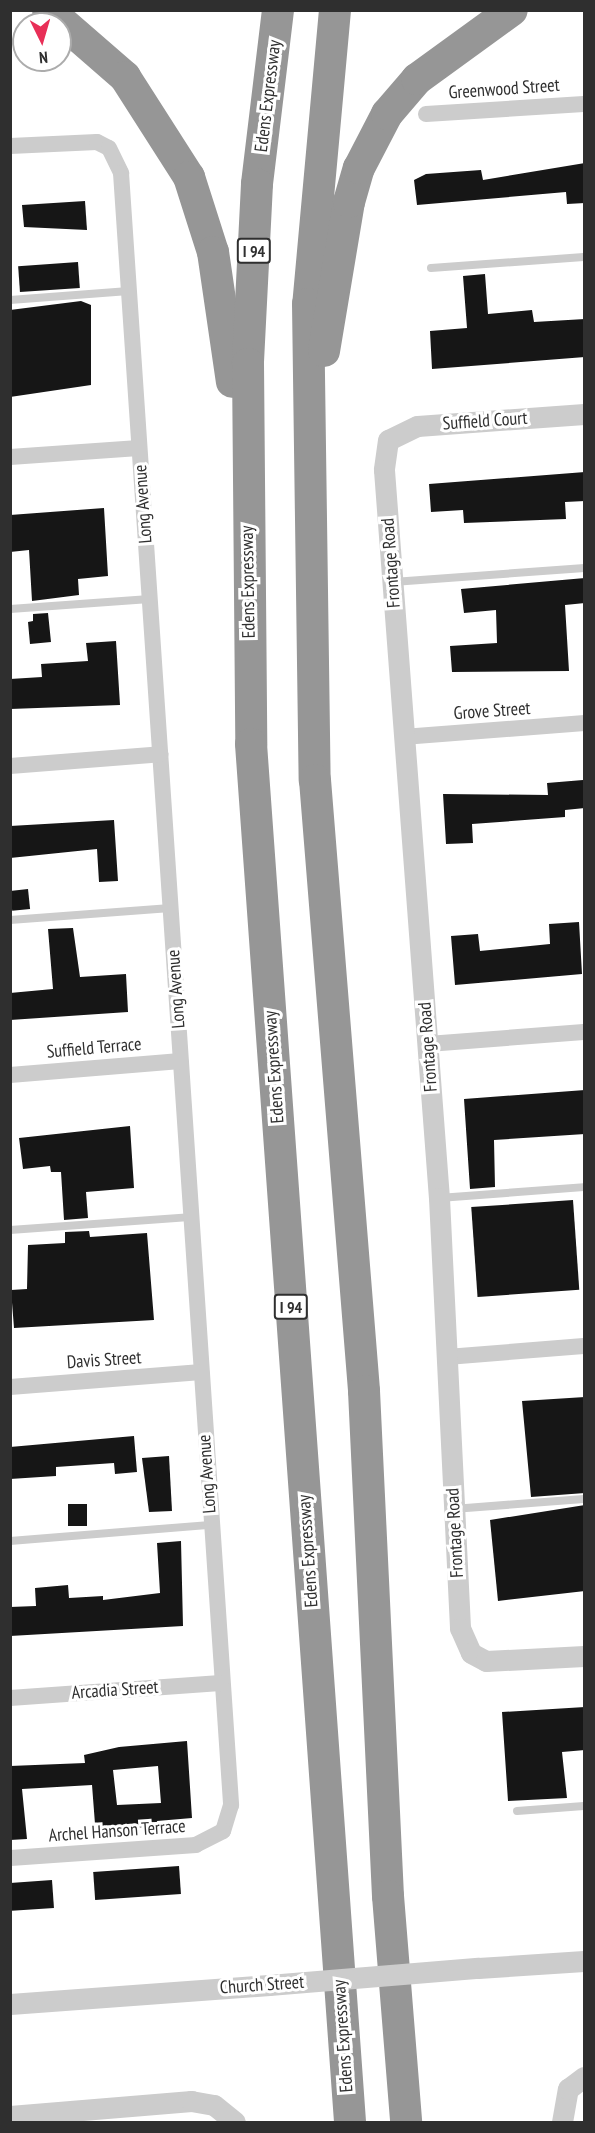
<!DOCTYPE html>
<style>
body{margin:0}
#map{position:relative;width:595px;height:2133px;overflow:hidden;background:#fff;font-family:"PT Sans Narrow",sans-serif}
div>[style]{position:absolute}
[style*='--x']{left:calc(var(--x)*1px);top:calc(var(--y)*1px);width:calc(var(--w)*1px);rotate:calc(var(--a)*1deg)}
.building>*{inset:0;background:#161616;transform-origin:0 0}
.service>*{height:8px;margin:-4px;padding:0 4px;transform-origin:4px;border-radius:4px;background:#ccc}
.minor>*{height:16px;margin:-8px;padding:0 8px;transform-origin:8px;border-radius:8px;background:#ccc}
.tertiary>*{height:21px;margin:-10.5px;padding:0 10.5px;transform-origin:10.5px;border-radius:10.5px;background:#ccc}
.motorway>*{height:32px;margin:-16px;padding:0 16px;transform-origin:16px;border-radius:16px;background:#969696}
.tertiary-bridge>*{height:21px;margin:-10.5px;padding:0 10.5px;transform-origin:10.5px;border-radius:10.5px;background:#ccc}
span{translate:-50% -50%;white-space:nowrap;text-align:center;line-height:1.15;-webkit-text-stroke:6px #fff;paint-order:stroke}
.shield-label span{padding:2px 4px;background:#fff;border:2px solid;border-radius:4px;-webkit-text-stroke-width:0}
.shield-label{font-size:16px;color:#2f2f2f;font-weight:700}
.street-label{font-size:18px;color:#2f2f2f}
.frame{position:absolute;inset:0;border:12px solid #2f2f2f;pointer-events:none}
.north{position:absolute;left:12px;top:12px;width:60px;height:60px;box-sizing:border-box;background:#fff;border:2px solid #acacac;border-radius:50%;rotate:175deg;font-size:16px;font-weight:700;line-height:24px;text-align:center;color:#2f2f2f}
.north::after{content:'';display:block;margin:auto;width:21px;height:27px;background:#e82f57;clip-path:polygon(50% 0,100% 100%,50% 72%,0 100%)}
</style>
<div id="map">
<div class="building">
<div style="clip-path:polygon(585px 163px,585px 203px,567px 204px,566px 192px,417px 205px,414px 180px,426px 174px,481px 170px,483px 180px)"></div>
<div style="clip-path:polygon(85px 201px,87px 230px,24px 227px,22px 205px)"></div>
<div style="left:78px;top:262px;width:26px;height:60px;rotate:86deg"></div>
<div style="clip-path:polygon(485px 274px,488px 314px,532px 310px,534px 322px,585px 319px,585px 357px,432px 369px,430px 331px,467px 328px,463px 276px)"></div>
<div style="clip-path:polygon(81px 301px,91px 305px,91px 385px,10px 397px,10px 310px)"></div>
<div style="clip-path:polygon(585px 472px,585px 501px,565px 502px,566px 519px,464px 523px,463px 510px,431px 512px,429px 484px)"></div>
<div style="clip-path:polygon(104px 508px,108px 576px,78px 579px,79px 595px,32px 601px,29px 550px,10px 552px,10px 515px)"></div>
<div style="clip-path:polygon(585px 578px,585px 603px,565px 605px,569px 671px,452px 672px,450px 646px,497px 643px,496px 610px,464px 613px,461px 589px)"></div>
<div style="clip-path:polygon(48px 613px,51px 642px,30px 644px,28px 622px,33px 621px,33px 614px)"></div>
<div style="clip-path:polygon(116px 641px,120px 705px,10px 709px,10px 679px,42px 677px,41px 664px,88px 661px,86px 643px)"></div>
<div style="clip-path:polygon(583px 780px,585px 808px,565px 810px,565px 817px,472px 824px,473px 843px,446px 844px,443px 794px,548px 795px,547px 783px)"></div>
<div style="clip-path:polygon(114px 820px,118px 881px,99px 882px,97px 849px,10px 858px,10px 826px)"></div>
<div style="left:28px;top:889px;width:20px;height:18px;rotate:84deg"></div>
<div style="clip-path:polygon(579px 922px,582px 974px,455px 985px,451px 936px,478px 934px,480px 951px,550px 944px,549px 924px)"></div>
<div style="clip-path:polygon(73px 928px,80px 977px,126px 974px,128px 1012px,10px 1020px,10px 993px,53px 989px,48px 929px)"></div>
<div style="clip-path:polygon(585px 1090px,585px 1134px,494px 1140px,495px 1187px,470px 1189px,464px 1099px)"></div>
<div style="clip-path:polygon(130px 1126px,134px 1188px,86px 1192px,88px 1218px,64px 1220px,61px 1172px,51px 1172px,50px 1166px,23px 1169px,19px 1138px)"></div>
<div style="left:573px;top:1200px;width:90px;height:102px;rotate:86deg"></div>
<div style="clip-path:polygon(89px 1231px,90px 1237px,147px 1233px,154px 1320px,14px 1328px,11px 1290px,27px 1289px,28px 1245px,65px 1243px,65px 1232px)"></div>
<div style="clip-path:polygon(585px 1397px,585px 1493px,531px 1497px,522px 1401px)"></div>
<div style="clip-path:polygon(134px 1436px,137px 1472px,115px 1474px,114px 1463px,56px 1467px,56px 1476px,10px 1479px,10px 1447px)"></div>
<div style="clip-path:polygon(169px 1456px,172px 1511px,149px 1512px,142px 1458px)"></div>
<div style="left:68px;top:1504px;width:19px;height:22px"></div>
<div style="clip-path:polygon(585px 1505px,585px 1591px,498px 1601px,490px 1520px)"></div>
<div style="clip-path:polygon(181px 1541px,183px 1626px,10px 1636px,10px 1607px,36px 1606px,35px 1588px,68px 1585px,69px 1598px,103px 1596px,103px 1600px,160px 1593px,157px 1543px)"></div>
<div style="clip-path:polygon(585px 1707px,585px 1750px,562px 1752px,567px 1798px,508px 1801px,502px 1712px)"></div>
<div style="clip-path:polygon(evenodd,187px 1741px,192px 1818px,157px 1821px,158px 1826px,119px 1829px,120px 1835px,96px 1837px,92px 1785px,22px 1789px,27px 1839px,10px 1840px,10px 1766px,85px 1763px,84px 1755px,119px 1747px,187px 1741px,158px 1766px,161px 1803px,117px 1805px,113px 1770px,158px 1766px)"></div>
<div style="left:179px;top:1866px;width:28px;height:86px;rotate:86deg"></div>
<div style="left:52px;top:1880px;width:28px;height:42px;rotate:86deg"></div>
</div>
<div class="service">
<div style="--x:431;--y:268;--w:153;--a:-4.1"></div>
<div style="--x:10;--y:300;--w:119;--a:-4.3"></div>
<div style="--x:393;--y:582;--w:192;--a:-4.2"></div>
<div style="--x:10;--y:609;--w:140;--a:-4.1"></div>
<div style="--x:10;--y:920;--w:161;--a:-4.3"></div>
<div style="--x:439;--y:1198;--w:145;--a:-4.3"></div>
<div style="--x:10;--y:1230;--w:180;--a:-4.1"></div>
<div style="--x:453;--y:1509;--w:131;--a:-4.4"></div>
<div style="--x:10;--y:1541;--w:201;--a:-4.6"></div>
<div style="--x:517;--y:1811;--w:67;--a:-4.3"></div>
</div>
<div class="minor">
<div style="--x:426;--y:114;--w:158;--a:-3.6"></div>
<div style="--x:10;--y:146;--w:87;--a:-2.6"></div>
<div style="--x:97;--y:142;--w:13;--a:27"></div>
<div style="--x:109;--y:148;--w:28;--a:64"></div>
<div style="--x:121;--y:173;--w:1636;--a:86.14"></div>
<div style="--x:231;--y:1805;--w:27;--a:107"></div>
<div style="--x:223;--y:1831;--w:30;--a:153"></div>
<div style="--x:196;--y:1845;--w:186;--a:176"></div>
<div style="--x:10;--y:457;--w:129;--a:-4"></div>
<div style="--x:403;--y:737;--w:182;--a:-4.4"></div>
<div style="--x:10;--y:766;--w:151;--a:-4.5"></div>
<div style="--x:428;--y:1044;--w:156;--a:-4.4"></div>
<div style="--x:10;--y:1075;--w:171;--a:-4.7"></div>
<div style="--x:447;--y:1357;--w:137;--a:-4.6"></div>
<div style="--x:10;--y:1387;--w:192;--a:-4.5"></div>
<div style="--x:10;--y:1698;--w:211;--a:-4.1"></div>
</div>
<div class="tertiary">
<div style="--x:584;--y:414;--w:167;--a:175.9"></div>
<div style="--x:417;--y:426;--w:32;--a:154"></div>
<div style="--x:388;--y:440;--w:30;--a:98"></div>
<div style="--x:384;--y:470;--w:730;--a:85.68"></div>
<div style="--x:439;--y:1198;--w:431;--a:87.2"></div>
<div style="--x:460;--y:1628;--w:27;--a:66"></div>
<div style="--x:471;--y:1653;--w:17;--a:28"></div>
<div style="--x:486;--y:1661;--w:98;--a:-2.9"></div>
<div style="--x:478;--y:1968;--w:106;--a:-3.8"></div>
<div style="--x:10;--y:2004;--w:260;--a:-4.2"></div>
<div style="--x:10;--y:2116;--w:182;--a:-4.7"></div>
<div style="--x:191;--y:2101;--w:23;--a:10"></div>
<div style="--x:214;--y:2105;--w:27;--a:39"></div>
<div style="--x:562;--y:2122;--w:34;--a:-80"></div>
<div style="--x:568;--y:2089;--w:20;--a:-37"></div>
</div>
<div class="motorway">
<div style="--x:48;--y:10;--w:102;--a:41"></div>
<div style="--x:125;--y:77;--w:119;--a:57.4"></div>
<div style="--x:189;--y:177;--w:79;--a:72.3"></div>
<div style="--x:213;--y:252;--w:131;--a:81.7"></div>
<div style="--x:278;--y:10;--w:175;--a:96.9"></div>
<div style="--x:257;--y:184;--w:180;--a:92.9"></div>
<div style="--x:248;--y:364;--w:380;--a:89.5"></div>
<div style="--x:251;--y:744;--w:1382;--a:85.89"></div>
<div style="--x:335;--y:10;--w:295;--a:95.2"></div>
<div style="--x:308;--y:304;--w:476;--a:89.2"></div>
<div style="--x:315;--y:780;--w:613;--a:85.41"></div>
<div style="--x:364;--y:1391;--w:506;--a:87.28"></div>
<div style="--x:388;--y:1896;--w:227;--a:85.4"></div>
<div style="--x:324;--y:351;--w:151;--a:-80.5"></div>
<div style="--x:349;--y:202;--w:35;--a:-74"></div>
<div style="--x:359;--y:168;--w:61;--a:-62.6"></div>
<div style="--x:387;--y:114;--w:46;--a:-49.4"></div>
<div style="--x:417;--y:79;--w:117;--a:-36"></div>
</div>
<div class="tertiary-bridge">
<div style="--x:269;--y:1985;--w:210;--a:-4.7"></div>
</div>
<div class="shield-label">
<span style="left:254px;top:251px">I 94</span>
<span style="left:291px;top:1307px">I 94</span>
</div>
<div class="street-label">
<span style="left:504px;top:89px;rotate:-4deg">Greenwood Street</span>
<span style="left:268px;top:96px;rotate:-83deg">Edens Expressway</span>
<span style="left:485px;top:421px;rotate:-4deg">Suffield Court</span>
<span style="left:143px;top:504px;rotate:-94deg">Long Avenue</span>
<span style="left:391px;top:563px;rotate:-94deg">Frontage Road</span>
<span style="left:248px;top:582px;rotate:-91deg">Edens Expressway</span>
<span style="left:492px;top:711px;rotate:-4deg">Grove Street</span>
<span style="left:176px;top:989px;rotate:-94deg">Long Avenue</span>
<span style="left:428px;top:1047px;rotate:-94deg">Frontage Road</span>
<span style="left:94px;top:1048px;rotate:-5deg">Suffield Terrace</span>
<span style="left:274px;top:1067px;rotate:-94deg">Edens Expressway</span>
<span style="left:104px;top:1360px;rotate:-4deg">Davis Street</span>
<span style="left:207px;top:1474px;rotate:-94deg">Long Avenue</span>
<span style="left:455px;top:1533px;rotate:-93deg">Frontage Road</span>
<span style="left:308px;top:1551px;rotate:-94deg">Edens Expressway</span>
<span style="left:115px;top:1690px;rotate:-4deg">Arcadia Street</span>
<span style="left:117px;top:1831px;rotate:-4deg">Archel Hanson Terrace</span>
<span style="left:262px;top:1985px;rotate:-4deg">Church Street</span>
<span style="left:343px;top:2036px;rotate:-94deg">Edens Expressway</span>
</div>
<div class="frame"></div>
<div class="north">N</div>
</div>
